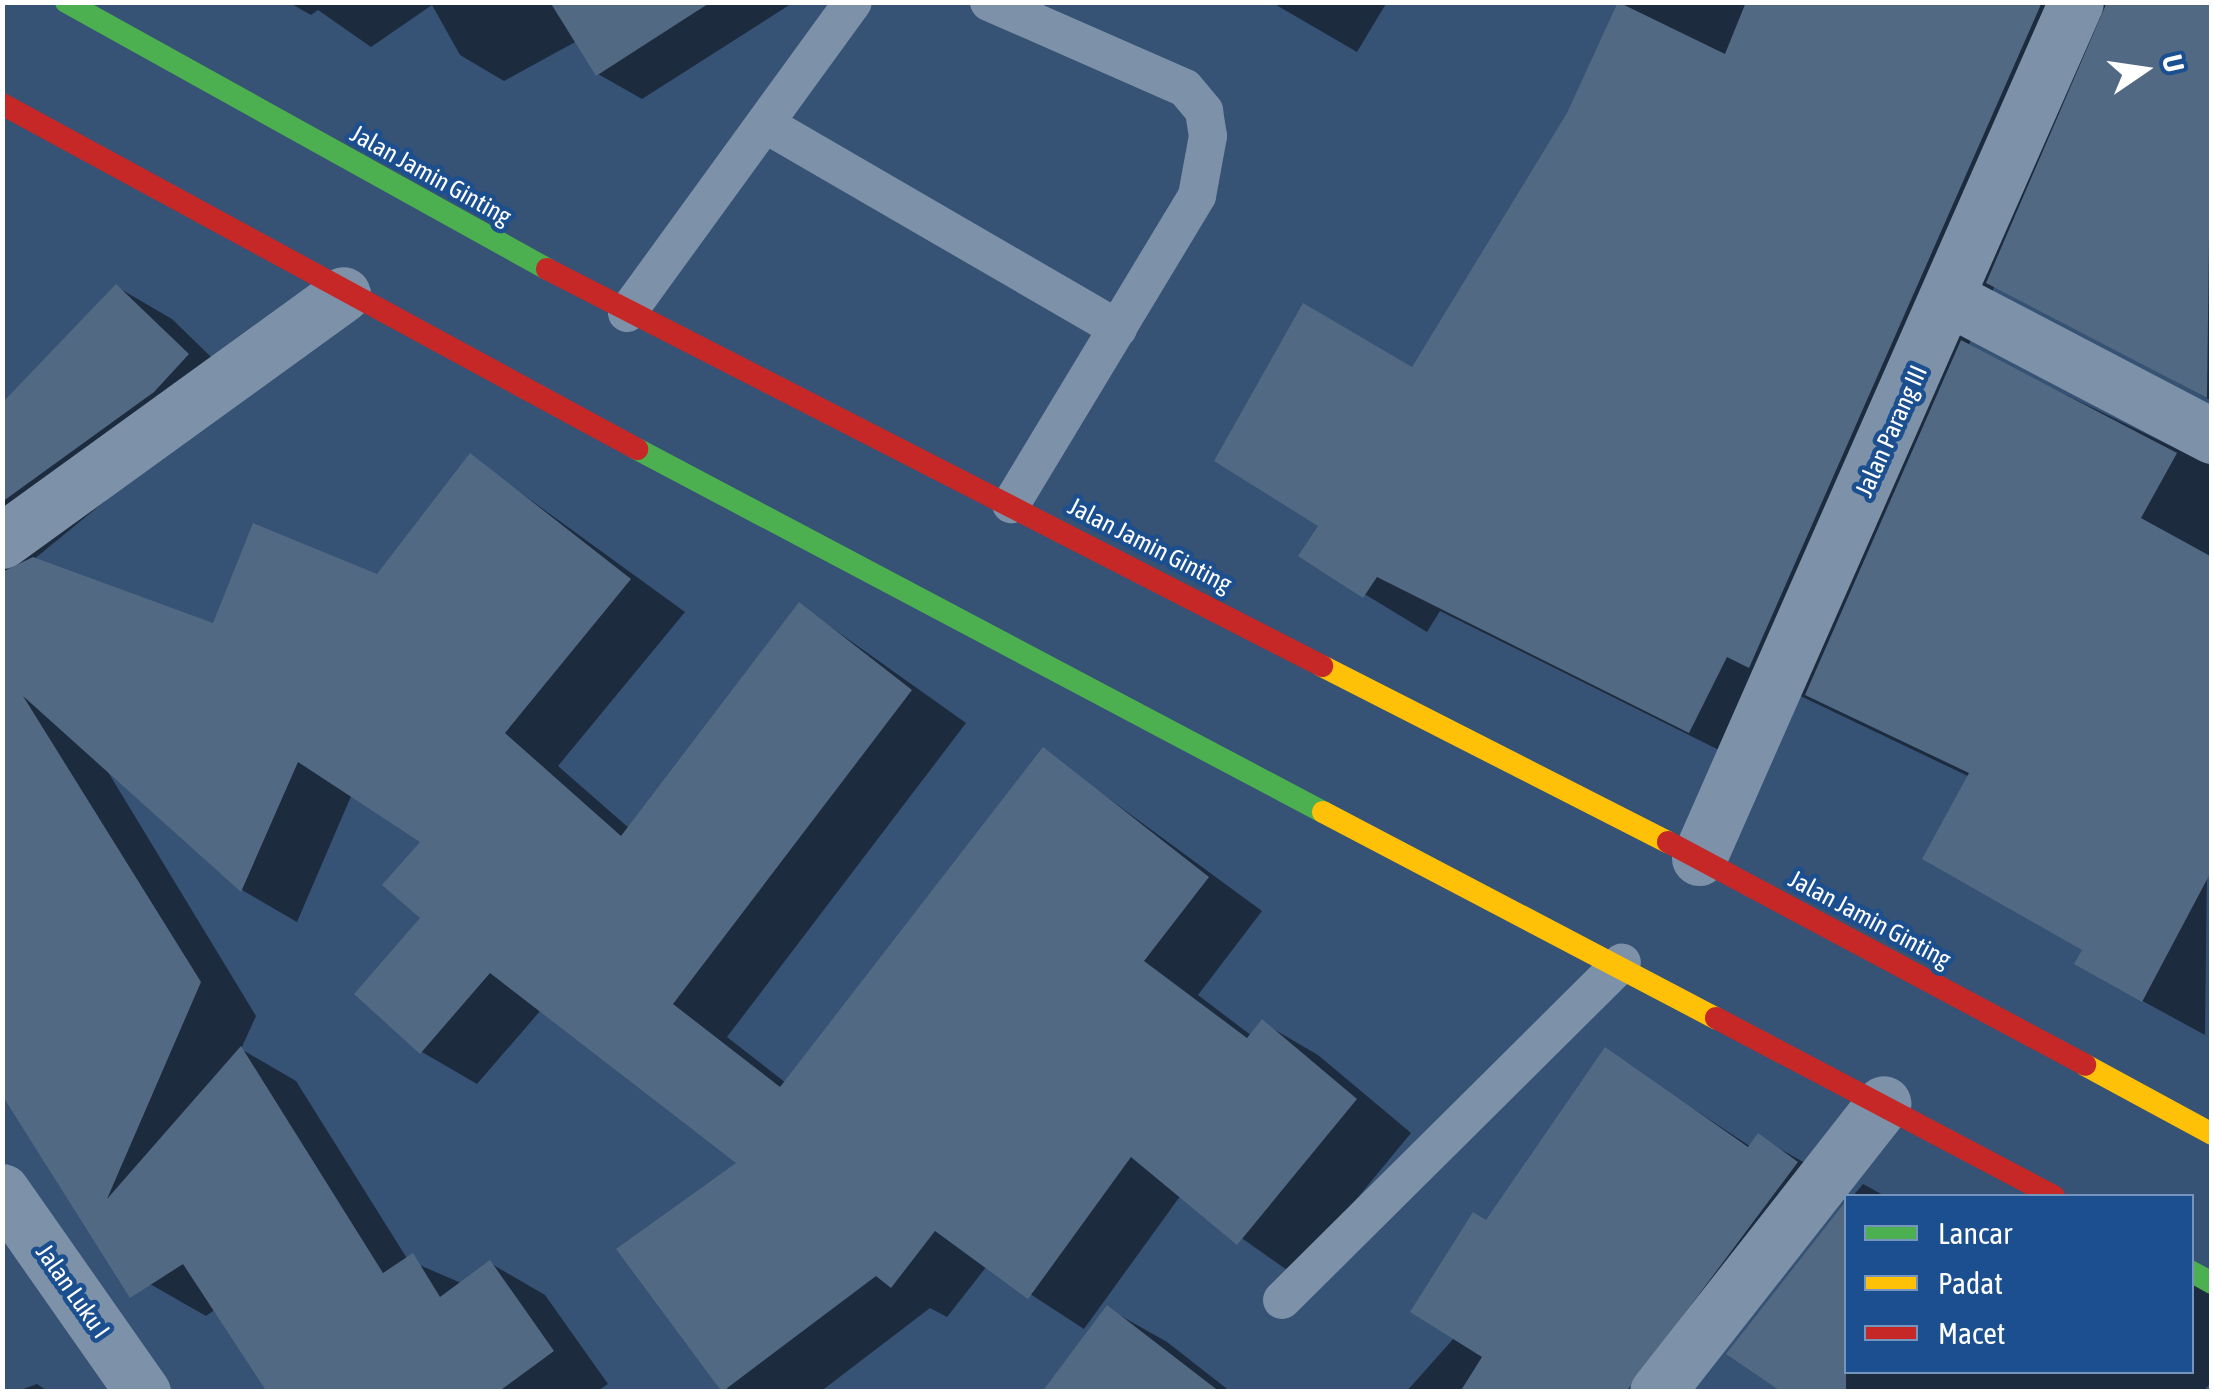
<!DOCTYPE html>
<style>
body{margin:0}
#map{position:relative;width:2214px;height:1394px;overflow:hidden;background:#365274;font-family:"Asap Condensed",sans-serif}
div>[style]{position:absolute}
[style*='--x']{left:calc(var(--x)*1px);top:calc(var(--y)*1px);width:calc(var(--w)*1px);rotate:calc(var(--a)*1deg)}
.shadow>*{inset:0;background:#0007}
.building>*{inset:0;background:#526984}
.lane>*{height:38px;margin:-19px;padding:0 19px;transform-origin:19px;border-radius:19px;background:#7d92a8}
.street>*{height:55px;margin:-27.5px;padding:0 27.5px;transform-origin:27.5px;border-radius:27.5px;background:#7d92a8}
.fast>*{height:22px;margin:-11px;padding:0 11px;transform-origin:11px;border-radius:11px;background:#4caf50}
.slow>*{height:22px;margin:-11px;padding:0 11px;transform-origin:11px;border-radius:11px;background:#ffc107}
.jam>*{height:22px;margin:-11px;padding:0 11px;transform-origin:11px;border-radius:11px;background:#c62828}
span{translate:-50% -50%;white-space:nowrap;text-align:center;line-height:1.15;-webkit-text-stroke:9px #1b4f8f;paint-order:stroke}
.street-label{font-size:25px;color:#fff}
.frame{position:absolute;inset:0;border:5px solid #fff;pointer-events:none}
.legend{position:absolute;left:1844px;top:1194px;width:350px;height:180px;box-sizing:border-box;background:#1b4f8f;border:2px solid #7695bc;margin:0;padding:12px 18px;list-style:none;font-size:30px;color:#fff}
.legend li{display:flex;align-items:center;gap:20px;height:50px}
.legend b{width:50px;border:2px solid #7695bc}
.north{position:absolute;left:2094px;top:20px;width:100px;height:100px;-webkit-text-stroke:8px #1b4f8f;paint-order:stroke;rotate:77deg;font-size:28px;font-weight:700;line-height:40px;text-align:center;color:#fff}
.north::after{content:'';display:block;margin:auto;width:35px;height:45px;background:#fff;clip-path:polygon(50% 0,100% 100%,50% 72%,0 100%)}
</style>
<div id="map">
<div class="shadow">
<div style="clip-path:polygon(288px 2px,794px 2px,642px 99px,598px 74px,577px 41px,504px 81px,460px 55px,432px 5px,371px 47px,318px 10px,311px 15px)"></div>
<div style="clip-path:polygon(1271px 2px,1387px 2px,1357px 52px)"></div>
<div style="clip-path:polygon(1620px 2px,2212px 2px,2212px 401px,1995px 285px,1968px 347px,2212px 466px,2205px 1035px,2139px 999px,2085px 949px,1970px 777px,1790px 691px,1753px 767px,1440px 611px,1427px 632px,1302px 556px,1569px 114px)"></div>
<div style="clip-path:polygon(117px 287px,172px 319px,243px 388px,33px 560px,214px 626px,378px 577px,470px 456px,685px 612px,558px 766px,630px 829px,800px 605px,966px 723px,727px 1037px,786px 1083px,1044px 751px,1262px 911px,1198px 995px,1252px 1036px,1263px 1023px,1318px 1055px,1411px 1133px,1294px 1275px,1181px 1195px,1084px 1329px,987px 1266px,947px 1317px,930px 1308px,820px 1392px,727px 1392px,740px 1163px,541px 1010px,477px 1084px,422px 1052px,424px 841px,352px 794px,297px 922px,242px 890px,105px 767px,256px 1016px,241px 1049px,296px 1081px,408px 1260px,461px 1283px,490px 1263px,545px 1295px,608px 1384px,596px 1392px,270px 1392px,216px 1309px,206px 1316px,150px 1284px,2px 1075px,2px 407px)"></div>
<div style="clip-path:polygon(1606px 1051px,1751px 1147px,1759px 1137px,1805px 1163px,1684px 1392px,1406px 1392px,1455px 1337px,1487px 1222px)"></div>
<div style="clip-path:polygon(1863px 1184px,1885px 1196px,1853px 1196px)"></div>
<div style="clip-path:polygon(1846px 1205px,1846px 1372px,2192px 1372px,2192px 1278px,2212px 1290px,2212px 1381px,2203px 1392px,1786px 1392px,1730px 1354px)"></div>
<div style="clip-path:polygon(1107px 1308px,1167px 1342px,1231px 1392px,1045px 1392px)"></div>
<div style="clip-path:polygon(37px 1384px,49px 1392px,15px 1392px)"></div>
</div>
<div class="building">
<div style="clip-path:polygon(550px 2px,711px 2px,596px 76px)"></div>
<div style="clip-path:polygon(1618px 2px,1725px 54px,1746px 2px,2042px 2px,1749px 668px,1727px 657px,1689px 733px,1377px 577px,1363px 598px,1298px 556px,1318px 526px,1214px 461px,1303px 303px,1412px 367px,1567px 113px)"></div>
<div style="clip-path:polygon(2107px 2px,2212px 2px,2207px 398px,1986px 283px)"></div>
<div style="clip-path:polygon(116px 284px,189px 354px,154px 392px,2px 502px,2px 403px)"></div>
<div style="clip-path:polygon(1961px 340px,2177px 453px,2141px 518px,2212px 557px,2212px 870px,2142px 1002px,2074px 964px,2082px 950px,1922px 859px,1969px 773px,1805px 695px)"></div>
<div style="clip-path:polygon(470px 453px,631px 579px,505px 733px,621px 836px,799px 602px,912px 690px,673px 1004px,780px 1087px,1043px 747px,1209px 877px,1144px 961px,1247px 1038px,1262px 1019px,1357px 1099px,1237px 1245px,1131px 1157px,1028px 1299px,935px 1231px,891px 1288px,876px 1276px,722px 1392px,616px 1249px,736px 1163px,490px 973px,420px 1054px,354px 994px,420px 918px,382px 885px,420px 842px,298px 762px,241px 892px,23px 696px,201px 982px,107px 1199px,241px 1046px,383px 1273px,413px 1253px,440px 1297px,490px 1260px,554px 1351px,498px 1392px,267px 1392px,183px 1264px,130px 1298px,2px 1095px,2px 572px,33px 557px,213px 623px,253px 523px,377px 574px)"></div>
<div style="clip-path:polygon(1605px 1047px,1748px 1147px,1758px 1133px,1798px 1162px,1626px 1392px,1460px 1392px,1482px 1357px,1410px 1312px,1473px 1212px,1486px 1220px)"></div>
<div style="clip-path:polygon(1846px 1201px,1846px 1392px,1782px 1392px,1726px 1354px)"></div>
<div style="clip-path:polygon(1107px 1305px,1220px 1392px,1042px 1392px)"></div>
</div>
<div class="lane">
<div style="--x:989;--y:2;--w:214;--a:23.7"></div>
<div style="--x:1185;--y:88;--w:30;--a:50"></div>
<div style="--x:1204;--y:111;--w:25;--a:81"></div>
<div style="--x:1208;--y:136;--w:61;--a:100.4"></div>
<div style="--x:1197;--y:196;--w:360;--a:121.1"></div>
<div style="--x:765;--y:124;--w:408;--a:30.1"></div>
<div style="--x:627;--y:313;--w:384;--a:-54"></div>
<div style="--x:1282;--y:1300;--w:479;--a:-44.8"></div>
</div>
<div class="street">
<div style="--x:1950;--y:299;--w:296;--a:27.6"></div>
<div style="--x:2;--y:541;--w:421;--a:-35.9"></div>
<div style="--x:1699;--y:858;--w:935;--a:-66.23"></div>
<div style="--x:2;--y:1191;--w:246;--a:55"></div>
<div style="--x:1657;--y:1392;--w:367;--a:-51.9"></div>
</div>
<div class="fast">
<div style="--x:66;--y:2;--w:550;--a:29.03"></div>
<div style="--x:637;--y:449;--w:776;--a:27.89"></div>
<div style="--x:2192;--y:1272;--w:23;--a:29"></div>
</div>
<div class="slow">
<div style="--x:1322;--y:666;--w:388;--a:27"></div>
<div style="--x:1323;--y:812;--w:444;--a:27.7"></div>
<div style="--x:2085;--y:1065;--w:145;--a:28.5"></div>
</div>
<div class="jam">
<div style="--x:2;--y:104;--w:723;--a:28.52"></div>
<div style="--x:547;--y:269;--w:871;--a:27.12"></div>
<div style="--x:1668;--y:842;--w:473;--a:28.1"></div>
<div style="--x:1716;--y:1018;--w:382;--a:27.8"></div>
</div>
<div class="street-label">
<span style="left:431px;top:175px;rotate:29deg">Jalan Jamin Ginting</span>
<span style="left:1891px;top:431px;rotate:-66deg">Jalan Parang III</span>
<span style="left:1150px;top:545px;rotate:27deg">Jalan Jamin Ginting</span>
<span style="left:1870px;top:919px;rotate:28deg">Jalan Jamin Ginting</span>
<span style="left:73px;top:1291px;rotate:55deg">Jalan Luku I</span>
</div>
<div class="frame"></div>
<ul class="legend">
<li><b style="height:12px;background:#4caf50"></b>Lancar</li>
<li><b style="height:12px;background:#ffc107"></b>Padat</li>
<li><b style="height:12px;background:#c62828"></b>Macet</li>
</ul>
<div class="north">U</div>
</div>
